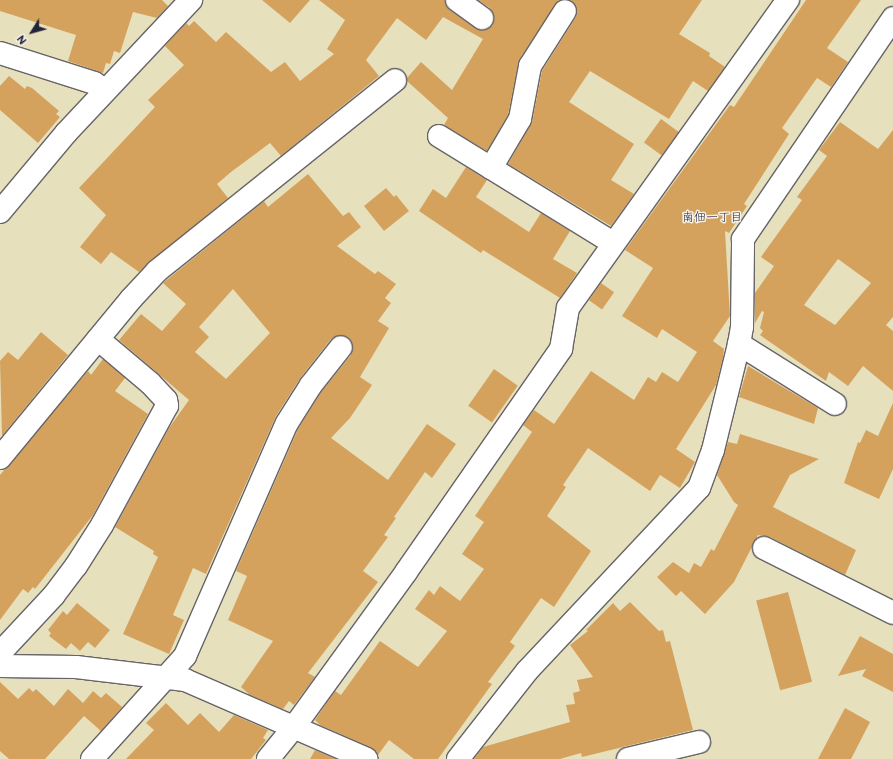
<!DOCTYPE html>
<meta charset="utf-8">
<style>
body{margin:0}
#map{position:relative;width:893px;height:759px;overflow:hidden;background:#e7e0bc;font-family:"Balsamiq Sans","Klee One",sans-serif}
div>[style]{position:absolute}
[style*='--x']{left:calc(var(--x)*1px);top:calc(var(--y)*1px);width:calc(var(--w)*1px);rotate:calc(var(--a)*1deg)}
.building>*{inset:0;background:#d5a25e;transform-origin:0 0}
.roads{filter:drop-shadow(1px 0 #676468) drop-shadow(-1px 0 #676468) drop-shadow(0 1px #676468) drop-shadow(0 -1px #676468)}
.minor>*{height:22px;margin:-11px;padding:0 11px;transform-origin:11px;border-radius:11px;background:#fff}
span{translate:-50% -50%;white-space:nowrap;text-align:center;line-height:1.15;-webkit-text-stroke:3px #f7f3e8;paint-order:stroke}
.neighbourhood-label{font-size:12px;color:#22223b}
.north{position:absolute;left:12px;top:12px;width:40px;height:40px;-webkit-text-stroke:3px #f7f3e8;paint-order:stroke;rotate:233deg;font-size:11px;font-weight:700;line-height:16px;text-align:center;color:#22223b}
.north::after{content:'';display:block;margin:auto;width:14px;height:18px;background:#22223b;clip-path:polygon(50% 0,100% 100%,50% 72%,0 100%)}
</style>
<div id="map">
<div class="building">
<div style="clip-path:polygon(0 0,162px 0,168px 6px,157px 18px,133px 12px,120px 53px,114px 51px,110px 64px,106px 63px,103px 73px,68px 61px,76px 35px,0 11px)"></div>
<div style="clip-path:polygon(262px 0,310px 0,290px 23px)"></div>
<div style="clip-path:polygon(319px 0,445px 0,450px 10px,481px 30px,492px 26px,494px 19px,490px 8px,478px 0,559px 0,519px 60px,508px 115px,487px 151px,444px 125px,448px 118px,407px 81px,407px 78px,421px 62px,452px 90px,483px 39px,443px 17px,426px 40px,397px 18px,366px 60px,379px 76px,281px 156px,270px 143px,231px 172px,217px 184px,228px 198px,139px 272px,111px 252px,101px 264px,80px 247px,106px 215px,79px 188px,155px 107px,148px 100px,184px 65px,165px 46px,186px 23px,189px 26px,194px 21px,216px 42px,226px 32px,271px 72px,285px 62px,300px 81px,334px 54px,327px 49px,345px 20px)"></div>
<div style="clip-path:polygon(570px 0,702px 0,679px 34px,710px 53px,709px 56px,725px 67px,708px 91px,693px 81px,669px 119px,590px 71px,569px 102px,634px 144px,611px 180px,634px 194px,611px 226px,508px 164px,532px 122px,542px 71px,576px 17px,576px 6px)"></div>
<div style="clip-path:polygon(806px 0,861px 0,827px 48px,848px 62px,831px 87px,817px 78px,782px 128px,789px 134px,744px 204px,747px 206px,729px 233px,725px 231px,730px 316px,713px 341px,724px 349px,723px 358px,716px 385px,676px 449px,695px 462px,680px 488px,660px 475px,650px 491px,588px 448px,563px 485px,566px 487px,547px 516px,591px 551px,554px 607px,541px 598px,510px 642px,515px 646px,488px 682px,492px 684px,438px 759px,414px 759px,389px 740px,378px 755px,372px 748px,320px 725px,315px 720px,335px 691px,341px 695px,380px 641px,418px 667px,447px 631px,415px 609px,429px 590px,434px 595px,440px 586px,460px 601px,484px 569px,462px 554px,484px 522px,475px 516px,532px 432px,523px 425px,534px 410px,554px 424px,591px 371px,634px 400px,648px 377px,656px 382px,662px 372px,678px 382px,697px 352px,662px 329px,657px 338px,622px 316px,653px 268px,625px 250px,730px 105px,734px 107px)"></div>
<div style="clip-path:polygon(9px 76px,25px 89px,27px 86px,32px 88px,59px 111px,56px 114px,60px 117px,38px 143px,0 110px,0 86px)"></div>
<div style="left:661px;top:119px;width:22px;height:29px;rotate:36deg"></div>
<div style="clip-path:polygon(evenodd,840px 122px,878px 149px,893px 130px,893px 317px,886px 325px,893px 331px,893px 391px,863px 366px,848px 386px,829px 372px,826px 381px,760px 335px,763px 331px,760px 328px,764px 312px,762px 311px,755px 323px,755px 293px,774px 266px,761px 257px,802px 200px,797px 197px,827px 156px,819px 150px,840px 122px,838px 259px,871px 283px,835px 325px,804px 305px,838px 259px)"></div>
<div style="clip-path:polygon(466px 167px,487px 180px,476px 197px,529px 232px,541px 213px,570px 231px,553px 259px,577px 273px,560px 298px,483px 250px,481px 253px,419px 211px,433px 189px,446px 198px)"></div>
<div style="clip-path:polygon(evenodd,308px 174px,343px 216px,349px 212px,361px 227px,337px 246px,375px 274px,378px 271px,396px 284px,385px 298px,391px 303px,378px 321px,389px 328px,360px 377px,372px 385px,350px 418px,331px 438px,388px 480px,427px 424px,456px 444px,432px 478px,425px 472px,394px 517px,396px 518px,384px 535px,388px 537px,363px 571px,378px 582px,308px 673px,315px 677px,294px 705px,289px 701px,283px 709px,250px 695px,241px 687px,273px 641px,228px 620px,247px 576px,236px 571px,298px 429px,321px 392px,351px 355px,352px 342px,342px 335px,331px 339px,301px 377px,276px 416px,206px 574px,193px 568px,173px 615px,184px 620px,169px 654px,123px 634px,158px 557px,153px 554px,154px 551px,115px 527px,169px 428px,189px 400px,119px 340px,141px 314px,162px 331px,186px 304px,163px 283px,264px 201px,268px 207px,308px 174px,233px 289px,270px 333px,226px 379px,195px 352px,209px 337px,199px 327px,233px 289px)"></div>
<div style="clip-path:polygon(386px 188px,394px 197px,396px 195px,409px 211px,384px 231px,364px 206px)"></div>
<div style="left:601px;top:283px;width:16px;height:21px;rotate:35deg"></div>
<div style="clip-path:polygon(41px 332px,68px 355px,2px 436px,0 361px,8px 352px,18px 360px)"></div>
<div style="clip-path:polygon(103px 359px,125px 378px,115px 391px,148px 414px,93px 515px,35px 589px,33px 587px,28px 593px,23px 589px,0 620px,0 475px,88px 371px,91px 375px)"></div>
<div style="clip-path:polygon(748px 366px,818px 408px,814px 424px,739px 397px)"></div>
<div style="left:494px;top:369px;width:29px;height:45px;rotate:35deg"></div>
<div style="clip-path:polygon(893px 403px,893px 469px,879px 499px,844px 483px,858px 442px,860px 443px,866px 430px,878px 436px)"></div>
<div style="clip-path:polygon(740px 434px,819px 459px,790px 475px,773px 507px,856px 550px,845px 575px,770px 537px,758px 535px,734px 582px,705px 614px,681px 591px,676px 596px,657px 577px,673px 562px,689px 573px,694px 563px,701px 567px,711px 549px,714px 551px,738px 505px,734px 502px,717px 475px,728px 442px,737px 444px)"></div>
<div style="left:788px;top:592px;width:93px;height:33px;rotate:75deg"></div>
<div style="clip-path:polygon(630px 602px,659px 631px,663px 630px,666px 642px,670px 641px,693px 730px,582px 757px,581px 753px,560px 759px,474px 759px,483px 747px,570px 722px,566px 705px,575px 704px,573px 693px,580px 691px,577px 680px,593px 677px,570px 645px,588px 631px,586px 630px,613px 603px,620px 611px)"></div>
<div style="clip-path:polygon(77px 603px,110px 630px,95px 648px,88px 642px,80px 651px,71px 643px,66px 649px,49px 636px,51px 633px,48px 630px,63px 611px,67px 615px)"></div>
<div style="clip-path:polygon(860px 636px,893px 654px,893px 692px,862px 676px,866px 669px,838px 676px)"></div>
<div style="clip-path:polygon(0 682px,18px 699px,29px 688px,33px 692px,36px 689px,54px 706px,68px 689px,83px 703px,93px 691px,101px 698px,106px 693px,122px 707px,101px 731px,84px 716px,45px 759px,9px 759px,0 751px)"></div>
<div style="clip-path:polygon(166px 703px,188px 725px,200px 713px,219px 732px,234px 715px,268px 730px,263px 738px,266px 740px,251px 759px,126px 759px,154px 730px,146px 723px)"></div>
<div style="clip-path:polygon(845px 708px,870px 722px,851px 759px,818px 759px)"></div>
<div style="clip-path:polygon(315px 750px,336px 759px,310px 759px)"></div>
</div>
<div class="roads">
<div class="minor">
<div style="--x:457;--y:0;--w:31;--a:36"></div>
<div style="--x:0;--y:53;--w:99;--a:17.7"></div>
<div style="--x:94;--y:83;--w:13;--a:32"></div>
<div style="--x:439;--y:136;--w:204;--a:31.6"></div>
<div style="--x:491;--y:168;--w:57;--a:-59.4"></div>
<div style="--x:520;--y:119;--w:54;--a:-79.3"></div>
<div style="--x:530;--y:66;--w:65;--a:-57.5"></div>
<div style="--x:0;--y:212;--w:103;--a:-50.1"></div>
<div style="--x:66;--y:133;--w:183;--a:-46.8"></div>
<div style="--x:739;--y:344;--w:113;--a:32"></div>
<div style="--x:0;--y:458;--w:206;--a:-50.5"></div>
<div style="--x:131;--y:299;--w:38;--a:-47"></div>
<div style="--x:157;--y:271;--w:305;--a:-38.7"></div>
<div style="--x:764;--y:548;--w:144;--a:26.7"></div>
<div style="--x:0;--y:653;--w:79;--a:-47"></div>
<div style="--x:54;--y:595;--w:36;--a:-53"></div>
<div style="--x:76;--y:566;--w:49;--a:-57.6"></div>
<div style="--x:102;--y:525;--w:136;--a:-61.4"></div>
<div style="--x:167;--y:406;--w:6;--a:-99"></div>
<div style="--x:166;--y:400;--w:23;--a:-133"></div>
<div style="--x:150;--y:383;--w:68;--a:-139.8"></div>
<div style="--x:0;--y:666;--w:76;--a:0.8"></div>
<div style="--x:76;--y:667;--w:110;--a:6.8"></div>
<div style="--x:185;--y:680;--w:198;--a:23.5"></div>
<div style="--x:92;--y:759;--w:139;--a:-47.9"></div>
<div style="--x:185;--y:656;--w:254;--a:-66.4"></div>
<div style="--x:287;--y:423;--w:45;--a:-57.7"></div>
<div style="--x:311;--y:385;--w:48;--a:-51.7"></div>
<div style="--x:268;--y:759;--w:41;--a:-50.9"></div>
<div style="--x:294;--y:727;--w:191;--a:-54.1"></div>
<div style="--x:406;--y:572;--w:272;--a:-55.2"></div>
<div style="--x:561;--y:349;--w:42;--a:-80.3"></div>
<div style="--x:568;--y:308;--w:379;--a:-54.5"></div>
<div style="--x:458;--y:759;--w:112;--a:-51.9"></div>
<div style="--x:527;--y:671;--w:251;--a:-46.8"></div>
<div style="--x:699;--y:488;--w:40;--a:-69.8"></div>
<div style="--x:713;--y:450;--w:109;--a:-76.2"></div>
<div style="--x:739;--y:344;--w:17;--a:-80"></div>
<div style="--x:742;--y:327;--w:88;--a:-89.3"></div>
<div style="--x:743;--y:239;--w:267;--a:-55.8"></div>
<div style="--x:628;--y:759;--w:73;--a:-13.5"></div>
</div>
</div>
<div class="neighbourhood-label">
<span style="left:712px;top:218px">南佃一丁目</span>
</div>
<div class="north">N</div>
</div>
